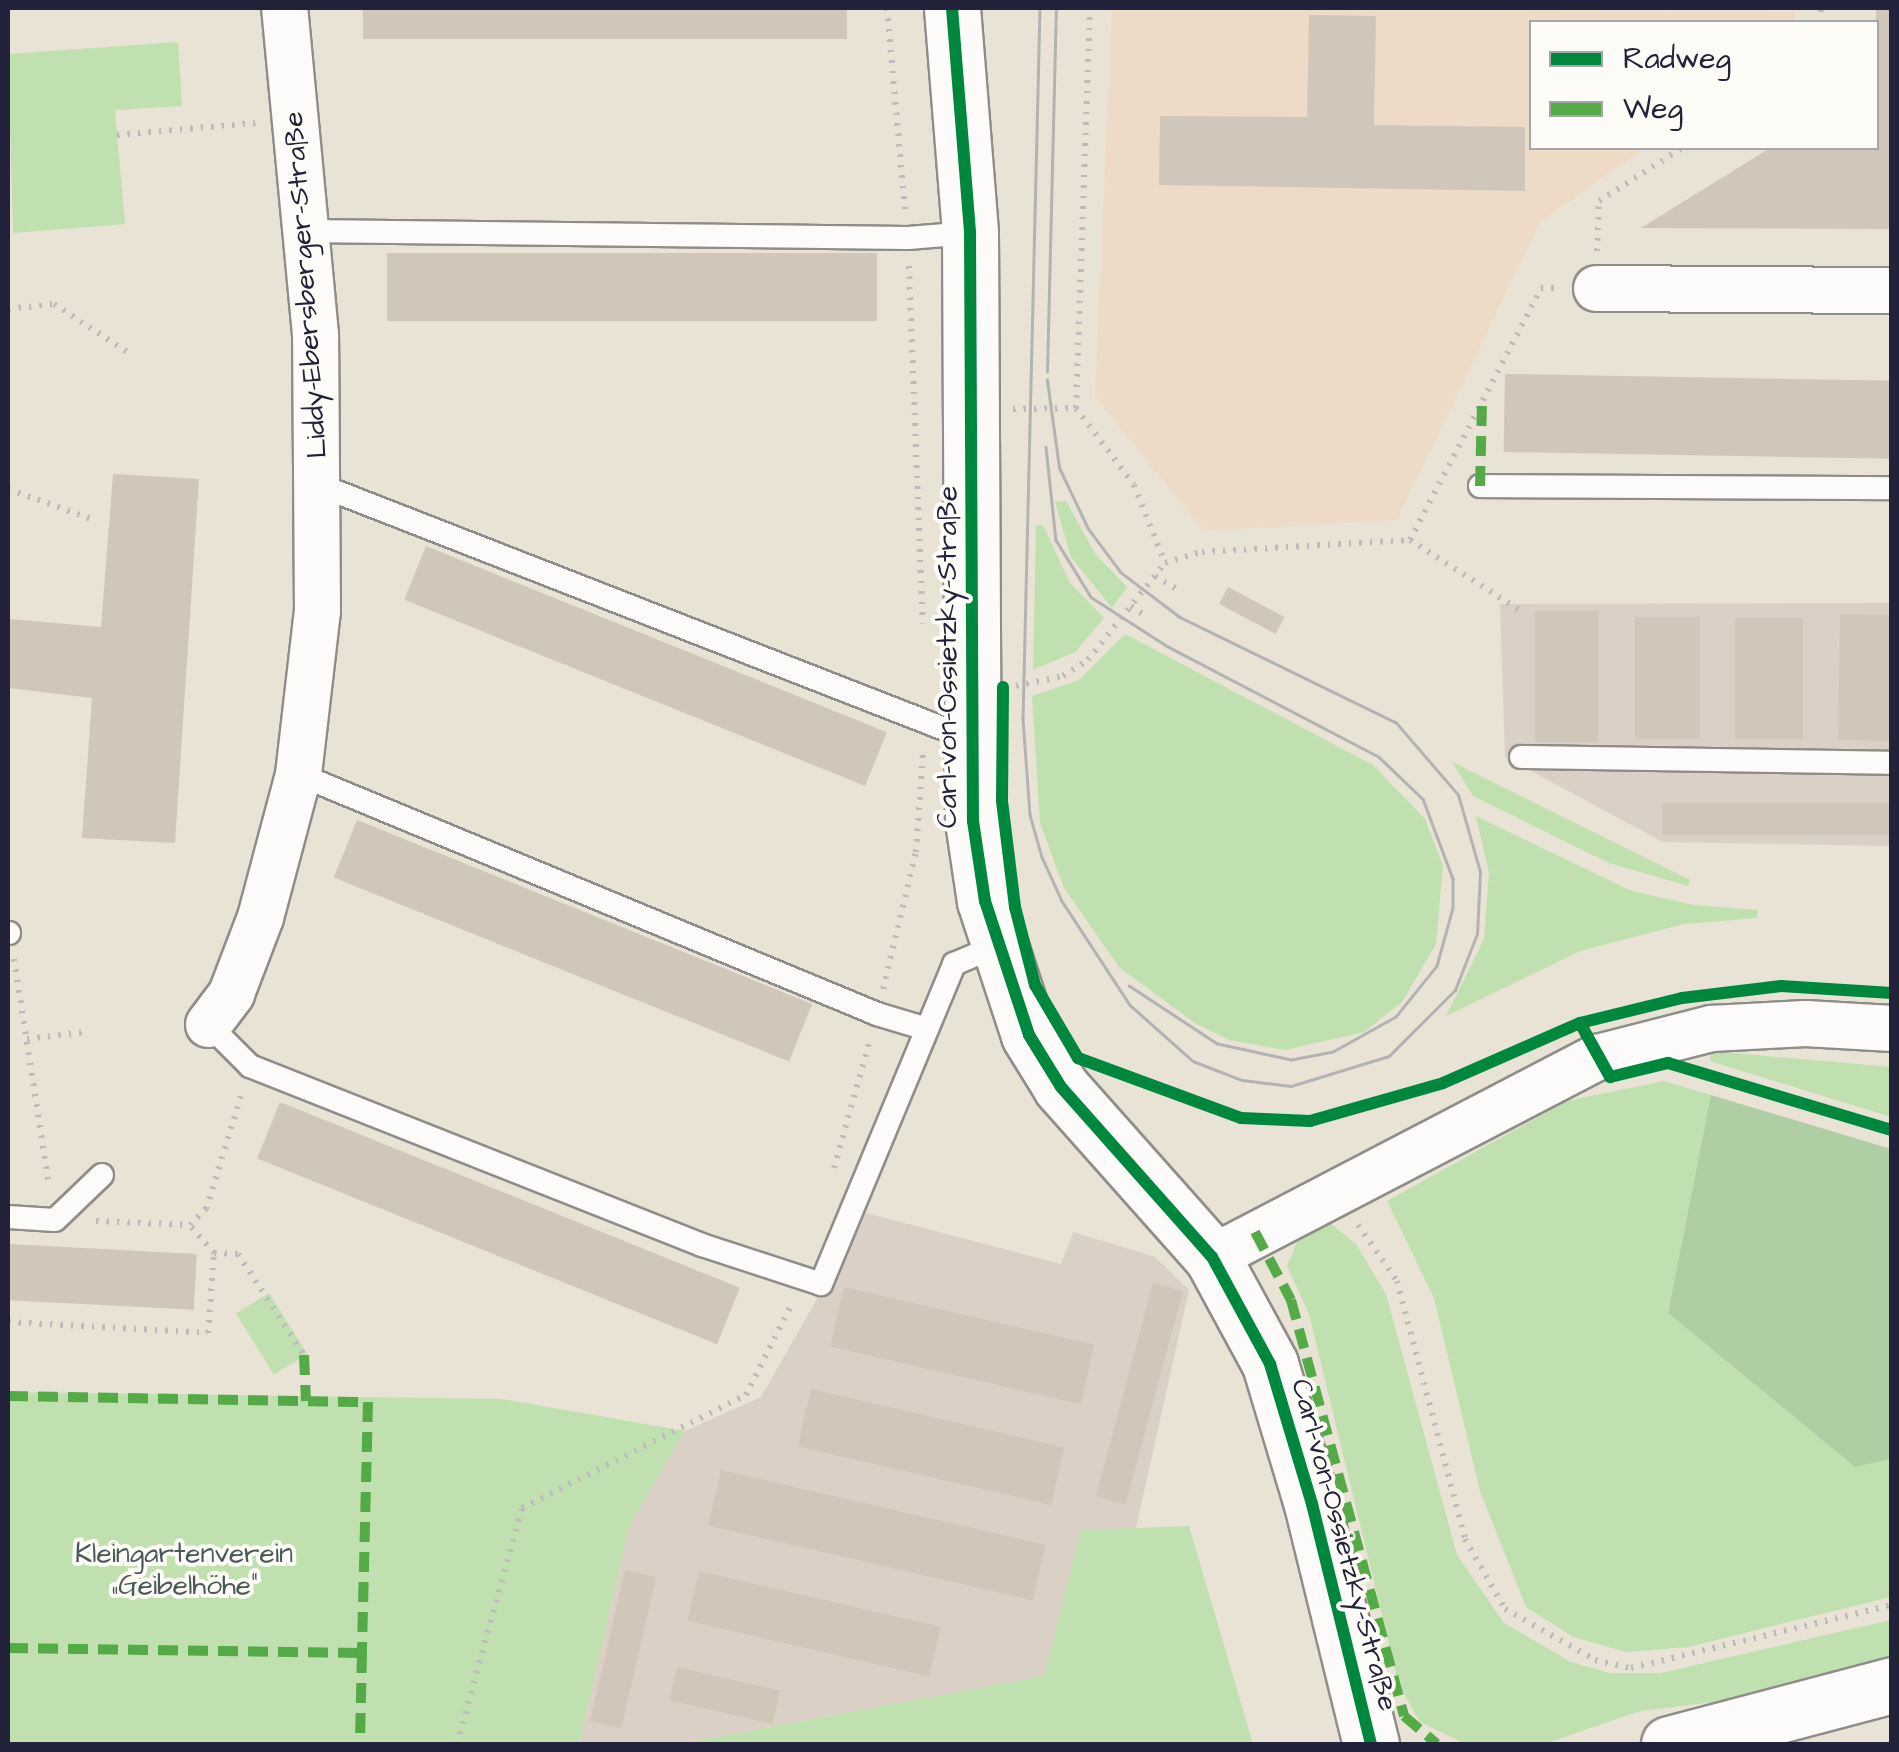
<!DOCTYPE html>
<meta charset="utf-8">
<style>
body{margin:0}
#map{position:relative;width:1899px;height:1752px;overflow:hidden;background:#e8e3d4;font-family:"Architects Daughter",sans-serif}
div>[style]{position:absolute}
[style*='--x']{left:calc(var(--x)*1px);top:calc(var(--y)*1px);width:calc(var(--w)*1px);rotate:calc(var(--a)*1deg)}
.built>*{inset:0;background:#eddbc7}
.industrial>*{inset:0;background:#dad0c6}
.green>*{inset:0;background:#c0e0b0;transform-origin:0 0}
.forest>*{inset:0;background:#afcea4}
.building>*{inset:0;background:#d1c6ba;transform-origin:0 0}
.path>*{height:6px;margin-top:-3px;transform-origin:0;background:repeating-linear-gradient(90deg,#bdbcbb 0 2.5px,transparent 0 10.5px)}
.roads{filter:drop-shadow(2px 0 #8f8d89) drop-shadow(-2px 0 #8f8d89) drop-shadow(0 2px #8f8d89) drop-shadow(0 -2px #8f8d89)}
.service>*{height:22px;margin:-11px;padding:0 11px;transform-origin:11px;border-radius:11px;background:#fcfbf9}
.minor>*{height:45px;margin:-22.5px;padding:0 22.5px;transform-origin:22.5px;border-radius:22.5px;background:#fcfbf9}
.tertiary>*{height:55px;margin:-27.5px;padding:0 27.5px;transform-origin:27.5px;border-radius:27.5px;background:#fcfbf9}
.primary>*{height:55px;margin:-27.5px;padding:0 27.5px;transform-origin:27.5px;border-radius:27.5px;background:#fcfbf9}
.tram>*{height:2.5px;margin:-1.25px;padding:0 1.25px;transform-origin:1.25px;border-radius:1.25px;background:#b3b3b4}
.quiet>*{height:10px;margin-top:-5px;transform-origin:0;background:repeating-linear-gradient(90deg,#53aa46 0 20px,transparent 0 30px)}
.cycleway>*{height:12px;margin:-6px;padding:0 6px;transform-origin:6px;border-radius:6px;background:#00873e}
span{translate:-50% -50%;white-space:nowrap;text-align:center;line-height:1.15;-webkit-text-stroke:8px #fdfcf7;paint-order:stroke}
.street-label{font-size:28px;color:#22223b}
.park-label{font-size:28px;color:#485a55}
.frame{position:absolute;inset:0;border:10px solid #22223b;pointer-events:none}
.legend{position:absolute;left:1529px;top:20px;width:350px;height:130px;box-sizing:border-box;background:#fdfcf7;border:2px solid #a5a5ac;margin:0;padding:12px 18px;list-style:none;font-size:30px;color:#22223b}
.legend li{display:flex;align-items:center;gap:20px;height:50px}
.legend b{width:50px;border:2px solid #a5a5ac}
</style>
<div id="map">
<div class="built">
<div style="clip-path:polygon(1112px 8px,1795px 12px,1795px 22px,1532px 22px,1532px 148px,1645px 148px,1540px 222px,1397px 520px,1204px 531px,1095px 397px)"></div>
</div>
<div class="industrial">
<div style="clip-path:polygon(1891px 603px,1891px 846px,1663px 842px,1505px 757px,1500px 604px)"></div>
<div style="clip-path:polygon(866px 1213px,1061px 1264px,1073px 1232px,1155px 1257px,1189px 1290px,1136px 1528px,1081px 1531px,1045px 1676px,679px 1744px,579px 1744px,629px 1526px,685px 1431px,761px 1397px)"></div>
</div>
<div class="green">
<div style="clip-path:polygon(178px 42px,182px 106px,115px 110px,125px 224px,13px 233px,8px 54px)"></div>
<div style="clip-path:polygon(1066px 501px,1096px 555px,1127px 587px,1112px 608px,1071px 557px,1055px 502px)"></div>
<div style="clip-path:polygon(1036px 525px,1043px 525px,1070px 583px,1104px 618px,1075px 652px,1033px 670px)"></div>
<div style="clip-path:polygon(1125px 634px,1373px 765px,1425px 819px,1443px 866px,1436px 944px,1402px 1002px,1364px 1032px,1285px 1050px,1229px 1040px,1196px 1024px,1119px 967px,1064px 888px,1040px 823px,1032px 696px,1079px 680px)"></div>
<div style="clip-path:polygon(1452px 762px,1690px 880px,1688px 886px,1609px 863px,1473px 796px)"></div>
<div style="clip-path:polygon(1476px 816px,1629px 890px,1693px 905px,1758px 910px,1757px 918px,1684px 924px,1580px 951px,1446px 1016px,1484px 939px,1489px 873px)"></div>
<div style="clip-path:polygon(1711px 1051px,1891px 1067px,1891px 1117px,1710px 1061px)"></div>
<div style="clip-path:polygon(1664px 1081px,1711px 1095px,1668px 1313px,1854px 1466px,1891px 1459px,1891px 1597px,1688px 1647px,1626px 1652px,1573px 1637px,1526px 1607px,1480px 1491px,1434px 1298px,1387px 1201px,1567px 1101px)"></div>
<div style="clip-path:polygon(1325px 1219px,1356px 1244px,1386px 1294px,1457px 1555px,1504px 1623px,1571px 1662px,1610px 1673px,1661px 1673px,1891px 1620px,1891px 1665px,1763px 1696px,1640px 1711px,1544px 1744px,1466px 1744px,1420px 1722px,1399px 1685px,1309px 1314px,1287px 1266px,1297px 1242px)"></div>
<div style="left:269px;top:1293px;width:72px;height:39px;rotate:58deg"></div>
<div style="clip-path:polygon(8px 1392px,502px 1399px,685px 1431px,629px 1526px,579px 1744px,8px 1744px)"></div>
<div style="clip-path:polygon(1189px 1526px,1253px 1744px,679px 1744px,1044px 1676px,1081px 1530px)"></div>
</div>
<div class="forest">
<div style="clip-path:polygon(1711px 1095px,1891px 1149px,1891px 1459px,1855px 1467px,1668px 1313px)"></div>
</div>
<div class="building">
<div style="left:363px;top:8px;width:484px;height:31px"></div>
<div style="clip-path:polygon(1876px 8px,1892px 8px,1892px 229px,1641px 228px,1770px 148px,1876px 148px)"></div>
<div style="clip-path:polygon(1309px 15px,1376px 16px,1374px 125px,1525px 127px,1525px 191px,1159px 185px,1160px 116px,1307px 117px)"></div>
<div style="left:387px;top:253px;width:490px;height:68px"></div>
<div style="left:1505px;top:374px;width:387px;height:78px;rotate:1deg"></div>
<div style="clip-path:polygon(113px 474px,199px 479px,175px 843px,82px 838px,92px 698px,8px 688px,10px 619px,101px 627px)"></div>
<div style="left:426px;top:546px;width:497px;height:58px;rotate:22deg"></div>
<div style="left:1228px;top:587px;width:64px;height:19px;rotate:28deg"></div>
<div style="left:1535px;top:611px;width:63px;height:131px"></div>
<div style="left:1840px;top:614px;width:52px;height:126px;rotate:1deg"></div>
<div style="left:1635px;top:617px;width:65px;height:122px"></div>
<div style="left:1735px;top:618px;width:68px;height:121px"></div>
<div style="left:1662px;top:803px;width:230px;height:32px"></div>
<div style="left:357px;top:820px;width:491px;height:62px;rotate:22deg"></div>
<div style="left:280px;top:1102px;width:496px;height:61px;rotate:22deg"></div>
<div style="left:8px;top:1244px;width:189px;height:56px;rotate:3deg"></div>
<div style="left:1153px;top:1283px;width:31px;height:221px;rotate:15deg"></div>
<div style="left:844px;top:1287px;width:257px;height:61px;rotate:13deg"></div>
<div style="left:811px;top:1389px;width:260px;height:59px;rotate:13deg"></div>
<div style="left:721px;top:1470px;width:333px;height:57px;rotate:13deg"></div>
<div style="left:625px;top:1570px;width:32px;height:155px;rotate:13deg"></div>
<div style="left:699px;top:1571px;width:248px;height:51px;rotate:13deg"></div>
<div style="left:677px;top:1667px;width:106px;height:34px;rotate:13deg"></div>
</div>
<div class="path">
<div style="--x:887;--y:8;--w:202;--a:84.9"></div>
<div style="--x:1821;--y:22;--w:14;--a:-90"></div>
<div style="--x:117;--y:135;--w:139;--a:-5"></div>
<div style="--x:1597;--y:251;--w:50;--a:-87.7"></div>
<div style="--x:1599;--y:201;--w:98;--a:-32.6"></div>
<div style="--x:909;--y:266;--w:358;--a:87.8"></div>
<div style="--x:8;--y:309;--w:46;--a:-6.2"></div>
<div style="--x:54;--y:304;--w:93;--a:33.2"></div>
<div style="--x:1076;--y:408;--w:400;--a:-88"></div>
<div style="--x:1013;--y:409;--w:63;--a:-0.9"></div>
<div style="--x:1076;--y:408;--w:96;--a:53"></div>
<div style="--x:1134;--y:485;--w:84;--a:68.3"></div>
<div style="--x:8;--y:489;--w:91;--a:19.8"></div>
<div style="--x:1410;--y:540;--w:132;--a:32.6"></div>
<div style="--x:1155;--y:576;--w:29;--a:31"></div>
<div style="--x:1131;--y:606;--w:16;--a:35"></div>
<div style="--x:1016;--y:686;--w:48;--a:-12"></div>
<div style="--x:1063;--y:676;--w:30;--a:-33"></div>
<div style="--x:1088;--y:660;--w:124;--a:-51.6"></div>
<div style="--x:1165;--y:563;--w:39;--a:-17"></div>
<div style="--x:1202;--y:552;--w:208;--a:-3.3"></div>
<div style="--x:1410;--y:540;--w:284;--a:-62.5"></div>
<div style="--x:1541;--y:288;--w:20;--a:0"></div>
<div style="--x:14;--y:959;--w:228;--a:81.2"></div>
<div style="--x:883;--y:989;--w:141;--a:-76.5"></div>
<div style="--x:916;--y:852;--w:101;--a:-86"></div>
<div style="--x:27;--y:1039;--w:58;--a:-6.9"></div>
<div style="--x:834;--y:1168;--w:133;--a:-74.3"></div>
<div style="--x:96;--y:1221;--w:94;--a:2.4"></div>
<div style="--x:190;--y:1225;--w:23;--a:-45"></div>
<div style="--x:206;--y:1209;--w:121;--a:-72.8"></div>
<div style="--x:1358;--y:1225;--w:68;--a:55.1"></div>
<div style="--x:1397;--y:1281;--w:267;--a:75.2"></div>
<div style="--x:1465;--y:1539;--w:81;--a:60.3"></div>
<div style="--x:1505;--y:1609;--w:103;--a:29.5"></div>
<div style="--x:1595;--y:1660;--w:37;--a:13"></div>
<div style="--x:1631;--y:1668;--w:268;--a:-13.6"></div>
<div style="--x:214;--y:1253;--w:24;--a:2"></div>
<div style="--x:238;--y:1254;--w:121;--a:56.8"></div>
<div style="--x:8;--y:1322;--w:200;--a:3.1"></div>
<div style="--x:208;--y:1333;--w:80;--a:-85.7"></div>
<div style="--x:214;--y:1253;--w:37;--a:-131"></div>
<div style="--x:457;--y:1744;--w:245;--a:-74.6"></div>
<div style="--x:522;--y:1508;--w:251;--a:-26.8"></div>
<div style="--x:746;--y:1395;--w:103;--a:-63.4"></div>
</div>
<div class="roads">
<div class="service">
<div style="--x:306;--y:231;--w:602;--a:0.67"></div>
<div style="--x:908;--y:238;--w:62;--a:-4.6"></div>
<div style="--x:319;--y:485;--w:699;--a:21.31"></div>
<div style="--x:1480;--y:486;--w:412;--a:0.3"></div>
<div style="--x:1521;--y:757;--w:371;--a:0.9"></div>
<div style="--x:298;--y:774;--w:627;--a:22.51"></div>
<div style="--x:877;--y:1014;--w:52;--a:16.7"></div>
<div style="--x:8;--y:933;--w:1;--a:0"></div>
<div style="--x:208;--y:1024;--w:59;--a:45"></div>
<div style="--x:250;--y:1066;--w:486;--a:21.6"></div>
<div style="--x:702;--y:1245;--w:125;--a:18.1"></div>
<div style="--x:821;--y:1284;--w:347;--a:-67.4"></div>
<div style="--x:954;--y:964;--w:46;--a:-23.2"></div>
<div style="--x:8;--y:1217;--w:47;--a:3.7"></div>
<div style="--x:55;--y:1220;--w:65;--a:-43.8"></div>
</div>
<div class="minor">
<div style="--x:1596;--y:288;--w:296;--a:0.4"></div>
<div style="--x:208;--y:1024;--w:39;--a:-53"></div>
<div style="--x:231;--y:993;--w:81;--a:-69.1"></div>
<div style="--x:260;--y:917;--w:148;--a:-75.1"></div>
<div style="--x:298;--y:774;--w:164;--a:-83.4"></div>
<div style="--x:317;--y:611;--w:277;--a:-90.4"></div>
<div style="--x:315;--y:334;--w:327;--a:-95.4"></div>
<div style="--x:1212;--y:1257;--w:434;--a:-27.5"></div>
<div style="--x:1597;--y:1057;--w:118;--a:-14.3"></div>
<div style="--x:1711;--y:1028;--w:94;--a:-3"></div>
<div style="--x:1805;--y:1023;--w:87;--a:3.3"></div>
</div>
<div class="tertiary">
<div style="--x:952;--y:8;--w:226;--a:85.4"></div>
<div style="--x:970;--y:233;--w:588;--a:89.71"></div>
<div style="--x:973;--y:821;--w:81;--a:81.5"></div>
<div style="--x:985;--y:901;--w:141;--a:71.8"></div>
<div style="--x:1029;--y:1035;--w:61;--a:58.4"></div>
<div style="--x:1061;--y:1087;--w:227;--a:48.4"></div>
<div style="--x:1212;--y:1257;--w:122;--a:61.5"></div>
<div style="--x:1270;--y:1364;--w:146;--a:73.3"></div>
<div style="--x:1312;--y:1504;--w:247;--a:76.2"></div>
</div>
<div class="primary">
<div style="--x:1669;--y:1744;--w:231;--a:-14.8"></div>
</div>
</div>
<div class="tram">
<div style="--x:1040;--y:8;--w:711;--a:91.37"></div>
<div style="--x:1023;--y:719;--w:96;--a:85.8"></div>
<div style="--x:1030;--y:815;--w:44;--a:74.1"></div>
<div style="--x:1042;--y:857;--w:48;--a:65.6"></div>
<div style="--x:1062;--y:901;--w:124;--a:56.8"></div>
<div style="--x:1130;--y:1005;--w:84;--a:41.6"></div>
<div style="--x:1193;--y:1061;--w:53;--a:21.2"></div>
<div style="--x:1242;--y:1080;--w:49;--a:7"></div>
<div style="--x:1291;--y:1086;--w:102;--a:-17"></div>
<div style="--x:1389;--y:1056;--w:93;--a:-45"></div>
<div style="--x:1455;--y:990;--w:60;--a:-68.6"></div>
<div style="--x:1477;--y:934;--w:62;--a:-87.2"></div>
<div style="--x:1480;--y:872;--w:80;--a:-105.9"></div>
<div style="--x:1458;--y:795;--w:95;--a:-130.7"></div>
<div style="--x:1396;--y:723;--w:242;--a:-154"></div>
<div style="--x:1179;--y:617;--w:73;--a:-142.8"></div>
<div style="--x:1121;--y:573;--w:55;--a:-126.9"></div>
<div style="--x:1088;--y:529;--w:68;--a:-115.4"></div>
<div style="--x:1059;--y:468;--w:89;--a:-97.8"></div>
<div style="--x:1047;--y:372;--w:364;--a:-88.6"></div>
<div style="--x:1046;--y:447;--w:94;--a:83.9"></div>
<div style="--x:1056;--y:540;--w:67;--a:58.4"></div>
<div style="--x:1091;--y:597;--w:90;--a:32.8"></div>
<div style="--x:1167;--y:646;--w:239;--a:27.6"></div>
<div style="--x:1379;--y:757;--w:61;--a:43.7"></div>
<div style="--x:1423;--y:799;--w:85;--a:69.4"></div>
<div style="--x:1453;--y:879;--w:29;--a:90"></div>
<div style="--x:1453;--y:908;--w:60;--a:105.4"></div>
<div style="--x:1437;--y:966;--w:65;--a:128.8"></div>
<div style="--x:1396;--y:1017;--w:72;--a:150.9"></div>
<div style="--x:1333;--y:1052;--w:43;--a:169.2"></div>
<div style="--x:1291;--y:1060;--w:76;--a:-167.8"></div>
<div style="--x:1217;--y:1044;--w:105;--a:-146.6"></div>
</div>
<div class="quiet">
<div style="--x:1480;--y:486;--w:84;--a:-88.6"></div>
<div style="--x:1255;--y:1232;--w:77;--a:62.1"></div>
<div style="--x:1291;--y:1300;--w:431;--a:74.8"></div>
<div style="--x:1404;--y:1716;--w:43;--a:40.3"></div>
<div style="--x:304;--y:1355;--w:46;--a:87.5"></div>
<div style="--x:8;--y:1396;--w:360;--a:1"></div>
<div style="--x:368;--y:1402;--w:251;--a:91.4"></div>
<div style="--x:8;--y:1648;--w:354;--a:0.8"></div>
<div style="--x:362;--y:1653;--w:91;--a:91.3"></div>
</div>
<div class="cycleway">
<div style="--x:952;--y:8;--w:226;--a:85.4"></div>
<div style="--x:970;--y:233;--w:588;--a:89.71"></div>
<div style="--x:973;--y:821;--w:81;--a:81.5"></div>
<div style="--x:985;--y:901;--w:141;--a:71.8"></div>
<div style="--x:1029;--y:1035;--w:61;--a:58.4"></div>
<div style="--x:1061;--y:1087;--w:227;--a:48.4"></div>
<div style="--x:1212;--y:1257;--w:122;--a:61.5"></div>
<div style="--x:1270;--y:1364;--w:146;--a:73.3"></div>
<div style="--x:1312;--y:1504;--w:247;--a:76.2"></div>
<div style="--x:1003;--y:687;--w:114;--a:90.5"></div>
<div style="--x:1002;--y:801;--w:107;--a:83"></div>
<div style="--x:1015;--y:907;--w:81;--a:75.6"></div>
<div style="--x:1035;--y:985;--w:85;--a:59.5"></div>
<div style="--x:1078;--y:1058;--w:174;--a:20.2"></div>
<div style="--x:1241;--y:1118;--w:69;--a:2.5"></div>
<div style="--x:1310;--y:1121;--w:138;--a:-15.9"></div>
<div style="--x:1443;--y:1083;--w:150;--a:-23.7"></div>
<div style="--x:1580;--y:1023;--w:62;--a:60.9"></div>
<div style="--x:1610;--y:1077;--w:60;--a:-13.6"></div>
<div style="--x:1668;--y:1063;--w:234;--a:16.7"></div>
<div style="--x:1580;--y:1023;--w:105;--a:-13.8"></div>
<div style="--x:1682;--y:998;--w:100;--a:-6.9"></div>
<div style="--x:1781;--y:986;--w:111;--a:3.6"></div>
</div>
<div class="street-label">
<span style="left:306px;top:285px;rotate:-94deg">Liddy-Ebersberger-Straße</span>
<span style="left:948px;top:657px;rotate:-90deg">Carl-von-Ossietzky-Straße</span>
<span style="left:1344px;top:1545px;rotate:75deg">Carl-von-Ossietzky-Straße</span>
</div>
<div class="park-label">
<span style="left:184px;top:1570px">Kleingartenverein<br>„Geibelhöhe“</span>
</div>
<div class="frame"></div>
<ul class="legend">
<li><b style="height:12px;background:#00873e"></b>Radweg</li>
<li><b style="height:12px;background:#53aa46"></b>Weg</li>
</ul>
</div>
